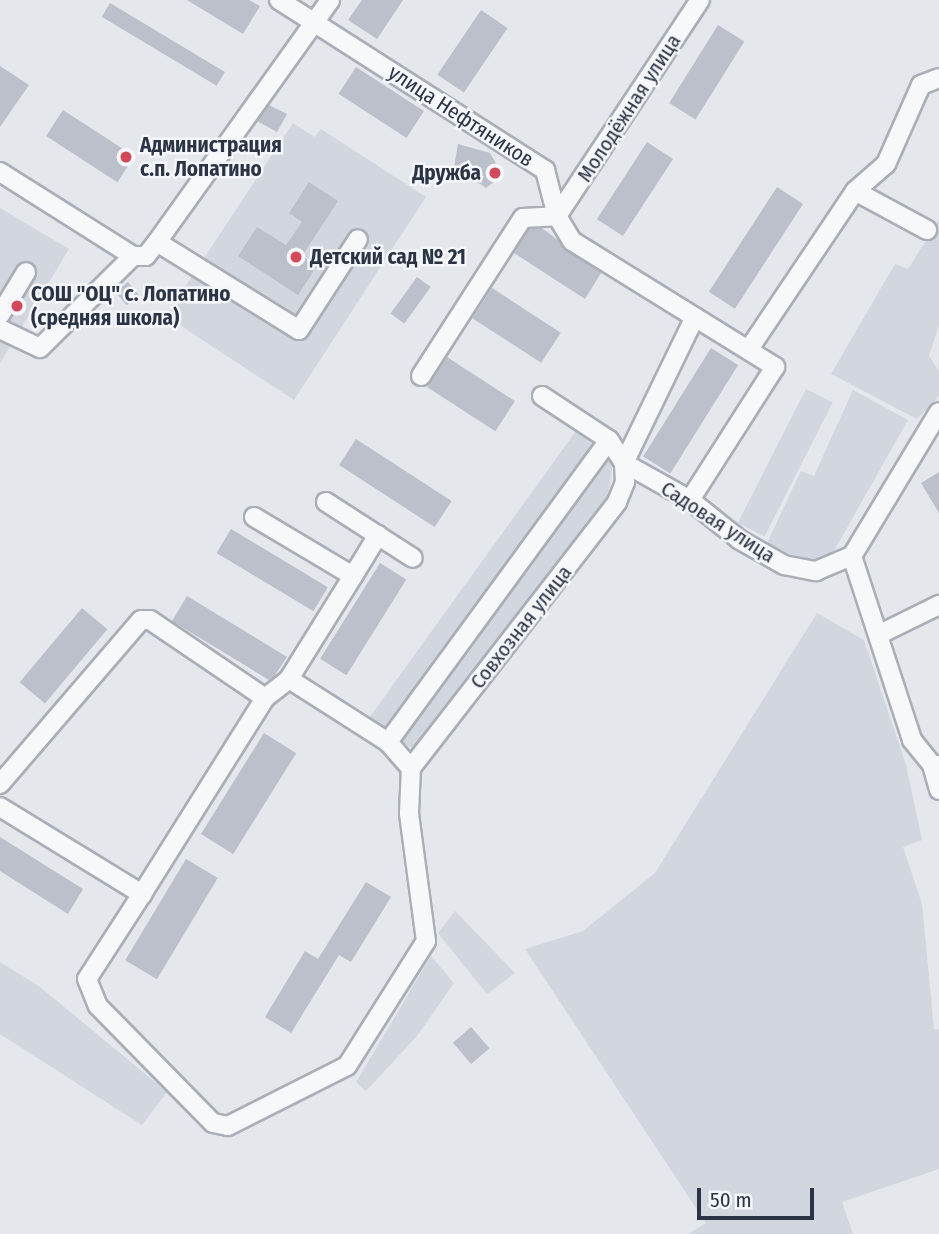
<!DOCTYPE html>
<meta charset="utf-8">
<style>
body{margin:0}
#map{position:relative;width:939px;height:1234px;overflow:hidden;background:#e4e7ec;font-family:"Fira Sans Condensed",sans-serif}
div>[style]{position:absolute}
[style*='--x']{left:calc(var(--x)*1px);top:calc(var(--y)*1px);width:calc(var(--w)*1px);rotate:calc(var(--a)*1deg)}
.built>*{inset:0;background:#d2d6de;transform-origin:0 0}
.building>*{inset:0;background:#bbc0ca;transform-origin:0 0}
.roads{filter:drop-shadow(2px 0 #a9aeb7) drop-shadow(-2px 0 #a9aeb7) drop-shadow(0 2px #a9aeb7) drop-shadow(0 -2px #a9aeb7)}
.minor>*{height:18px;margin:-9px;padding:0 9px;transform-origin:9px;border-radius:9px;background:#f7f8fa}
.dots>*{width:19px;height:19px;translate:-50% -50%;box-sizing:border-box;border:4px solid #f4f6f9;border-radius:50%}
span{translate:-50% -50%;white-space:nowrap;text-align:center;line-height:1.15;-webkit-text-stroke:5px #f4f6f9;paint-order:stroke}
.street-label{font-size:21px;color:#2b3445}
.poi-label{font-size:21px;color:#2b3445;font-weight:700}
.left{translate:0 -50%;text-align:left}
.right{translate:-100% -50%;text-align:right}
.scale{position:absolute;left:697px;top:1188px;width:117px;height:32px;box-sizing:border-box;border:4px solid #2b3445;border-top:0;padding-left:9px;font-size:21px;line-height:24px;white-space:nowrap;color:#2b3445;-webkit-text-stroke:5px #f4f6f9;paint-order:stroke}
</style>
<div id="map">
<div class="built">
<div style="clip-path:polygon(293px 123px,315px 137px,321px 129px,426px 197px,294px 400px,166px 316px)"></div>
<div style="clip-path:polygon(0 208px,69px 249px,0 363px)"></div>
<div style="clip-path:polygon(939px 220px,939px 325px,929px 356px,939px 371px,939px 396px,917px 419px,831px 374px,895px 264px,908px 269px)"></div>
<div style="left:806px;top:389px;width:30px;height:150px;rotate:27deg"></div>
<div style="clip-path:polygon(853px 390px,908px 420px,830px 558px,805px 561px,767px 543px,801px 471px,814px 476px)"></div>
<div style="clip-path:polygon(576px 431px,613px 461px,608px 497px,417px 751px,367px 721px)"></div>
<div style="clip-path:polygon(817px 613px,864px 640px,906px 765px,922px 840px,903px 847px,922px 904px,934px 1029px,939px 1030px,939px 1169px,842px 1202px,853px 1234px,688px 1234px,706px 1223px,525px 949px,583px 931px,655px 873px)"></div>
<div style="clip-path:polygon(455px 911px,515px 973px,487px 994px,438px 933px)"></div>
<div style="clip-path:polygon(431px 956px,454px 983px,417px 1036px,366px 1091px,356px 1082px)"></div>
<div style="clip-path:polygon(0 962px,40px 987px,167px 1092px,142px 1125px,0 1034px)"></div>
</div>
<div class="building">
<div style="clip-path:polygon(187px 0,249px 0,260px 6px,243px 34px)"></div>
<div style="clip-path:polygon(362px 0,403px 0,377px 39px,348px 20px)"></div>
<div style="left:110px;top:3px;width:134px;height:16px;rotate:31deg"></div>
<div style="left:481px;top:10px;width:32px;height:78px;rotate:34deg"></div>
<div style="left:718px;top:25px;width:31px;height:92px;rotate:32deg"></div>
<div style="clip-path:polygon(0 66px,29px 85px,0 127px)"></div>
<div style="left:356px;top:67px;width:81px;height:32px;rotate:33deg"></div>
<div style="clip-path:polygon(269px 105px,287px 114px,277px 132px,257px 121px)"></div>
<div style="left:63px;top:110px;width:85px;height:31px;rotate:33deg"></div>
<div style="left:647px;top:142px;width:31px;height:92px;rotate:33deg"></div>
<div style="clip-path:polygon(458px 144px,490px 153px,503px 175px,486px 188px,454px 167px)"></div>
<div style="clip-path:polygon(309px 182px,338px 201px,302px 256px,317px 266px,298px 295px,238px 256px,257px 227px,286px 245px,302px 222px,289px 213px)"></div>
<div style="left:777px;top:187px;width:31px;height:125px;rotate:33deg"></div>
<div style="clip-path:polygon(542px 228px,601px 273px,585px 299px,514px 253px,529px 229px)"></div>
<div style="left:417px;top:277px;width:17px;height:45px;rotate:36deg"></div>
<div style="left:128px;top:282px;width:17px;height:16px;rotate:50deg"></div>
<div style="left:492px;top:288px;width:82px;height:36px;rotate:33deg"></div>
<div style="left:711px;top:348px;width:32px;height:128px;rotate:32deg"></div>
<div style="left:447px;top:357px;width:81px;height:36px;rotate:33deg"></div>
<div style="left:356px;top:439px;width:114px;height:31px;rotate:33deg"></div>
<div style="clip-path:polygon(939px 472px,939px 513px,921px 483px)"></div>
<div style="left:231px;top:529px;width:113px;height:28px;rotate:31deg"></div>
<div style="left:380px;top:563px;width:31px;height:113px;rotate:32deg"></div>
<div style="clip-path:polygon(187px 596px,287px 657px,275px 675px,269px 680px,172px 621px)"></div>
<div style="left:82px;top:608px;width:33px;height:97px;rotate:40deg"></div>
<div style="left:264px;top:733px;width:38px;height:119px;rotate:32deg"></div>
<div style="clip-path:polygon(0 837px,83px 889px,68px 914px,0 871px)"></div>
<div style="left:186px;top:859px;width:37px;height:118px;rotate:31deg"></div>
<div style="clip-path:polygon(366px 882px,391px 897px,351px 962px,339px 955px,291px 1033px,265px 1017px,305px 951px,318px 959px)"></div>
<div style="left:471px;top:1027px;width:28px;height:24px;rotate:49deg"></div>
</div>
<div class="roads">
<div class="minor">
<div style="--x:279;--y:0;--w:316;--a:32.6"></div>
<div style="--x:545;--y:170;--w:48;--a:75.4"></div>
<div style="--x:557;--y:216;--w:29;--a:59"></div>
<div style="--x:572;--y:241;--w:239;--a:31.8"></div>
<div style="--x:775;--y:367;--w:158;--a:122.6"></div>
<div style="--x:0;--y:172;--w:157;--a:32.3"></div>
<div style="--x:855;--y:191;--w:41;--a:-41.1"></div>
<div style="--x:886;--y:164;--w:86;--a:-66.1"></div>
<div style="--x:921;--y:85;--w:19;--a:-21"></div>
<div style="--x:157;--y:242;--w:167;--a:31.8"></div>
<div style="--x:299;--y:330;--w:108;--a:-57"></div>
<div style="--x:133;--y:256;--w:13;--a:0"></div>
<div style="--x:146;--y:256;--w:18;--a:-52"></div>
<div style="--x:157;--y:242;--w:297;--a:-54.4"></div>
<div style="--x:0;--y:315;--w:50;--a:-58.8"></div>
<div style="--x:0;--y:329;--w:44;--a:25.4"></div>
<div style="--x:40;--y:348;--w:131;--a:-44.7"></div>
<div style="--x:749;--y:349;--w:190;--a:-56.1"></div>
<div style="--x:855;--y:191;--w:82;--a:28.4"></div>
<div style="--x:421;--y:376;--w:188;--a:-57.2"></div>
<div style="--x:523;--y:218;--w:34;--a:-3"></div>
<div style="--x:557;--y:216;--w:259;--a:-56.5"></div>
<div style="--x:542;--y:396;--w:80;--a:33.3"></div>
<div style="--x:609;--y:440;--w:27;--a:57"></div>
<div style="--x:624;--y:463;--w:76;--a:29.3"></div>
<div style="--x:690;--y:500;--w:64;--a:38.7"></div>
<div style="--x:740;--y:540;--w:51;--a:29.6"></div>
<div style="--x:784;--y:565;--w:33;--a:11"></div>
<div style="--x:816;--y:571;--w:39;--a:-23"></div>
<div style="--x:852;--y:556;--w:168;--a:-58.9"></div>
<div style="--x:326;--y:502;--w:103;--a:32.8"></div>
<div style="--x:254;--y:517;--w:115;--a:30.8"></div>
<div style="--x:353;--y:576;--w:121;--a:121.9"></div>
<div style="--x:852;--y:556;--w:194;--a:71.9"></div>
<div style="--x:912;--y:740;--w:32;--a:51"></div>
<div style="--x:932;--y:765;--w:7;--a:0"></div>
<div style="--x:353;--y:576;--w:48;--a:-58.6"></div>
<div style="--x:880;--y:634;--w:66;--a:-26.2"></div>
<div style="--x:388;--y:742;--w:374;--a:-53.8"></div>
<div style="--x:932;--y:765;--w:26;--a:74"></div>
<div style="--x:0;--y:784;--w:216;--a:-49.3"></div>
<div style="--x:141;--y:620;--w:9;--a:0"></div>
<div style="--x:150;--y:620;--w:139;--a:34.1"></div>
<div style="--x:265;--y:698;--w:31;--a:-38"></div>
<div style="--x:289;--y:679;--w:117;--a:32.5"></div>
<div style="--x:388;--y:742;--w:35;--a:49"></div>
<div style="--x:411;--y:768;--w:336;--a:-52.2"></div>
<div style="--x:617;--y:502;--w:22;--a:-68"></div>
<div style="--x:625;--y:482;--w:19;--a:-93"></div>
<div style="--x:624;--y:463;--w:162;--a:-64.1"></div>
<div style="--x:0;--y:807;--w:167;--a:31.5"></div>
<div style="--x:142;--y:894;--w:231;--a:-57.9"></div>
<div style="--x:142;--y:894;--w:101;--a:122.9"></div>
<div style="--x:87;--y:979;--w:29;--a:68"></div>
<div style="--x:98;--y:1006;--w:164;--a:45.5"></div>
<div style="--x:213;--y:1123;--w:15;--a:11"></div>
<div style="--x:228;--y:1126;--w:133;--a:-26.8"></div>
<div style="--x:347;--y:1066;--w:148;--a:-57.7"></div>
<div style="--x:426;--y:941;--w:129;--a:-97.6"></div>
<div style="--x:409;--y:813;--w:45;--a:-87.5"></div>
</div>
</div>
<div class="dots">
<div style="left:126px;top:157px;background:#d1495b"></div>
<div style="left:495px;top:173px;background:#d1495b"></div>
<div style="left:296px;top:257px;background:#d1495b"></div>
<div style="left:17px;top:306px;background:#d1495b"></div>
</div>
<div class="street-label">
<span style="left:629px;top:108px;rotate:-57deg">Молодёжная улица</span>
<span style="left:461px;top:116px;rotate:33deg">улица Нефтяников</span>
<span style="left:718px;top:522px;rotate:33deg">Садовая улица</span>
<span style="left:521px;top:627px;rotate:-52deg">Совхозная улица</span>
</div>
<div class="poi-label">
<span class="left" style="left:140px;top:157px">Администрация<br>с.п. Лопатино</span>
<span class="right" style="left:481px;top:173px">Дружба</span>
<span class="left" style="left:310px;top:257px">Детский сад № 21</span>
<span class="left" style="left:31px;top:306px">СОШ "ОЦ" с. Лопатино<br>(средняя школа)</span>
</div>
<div class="scale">50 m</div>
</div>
